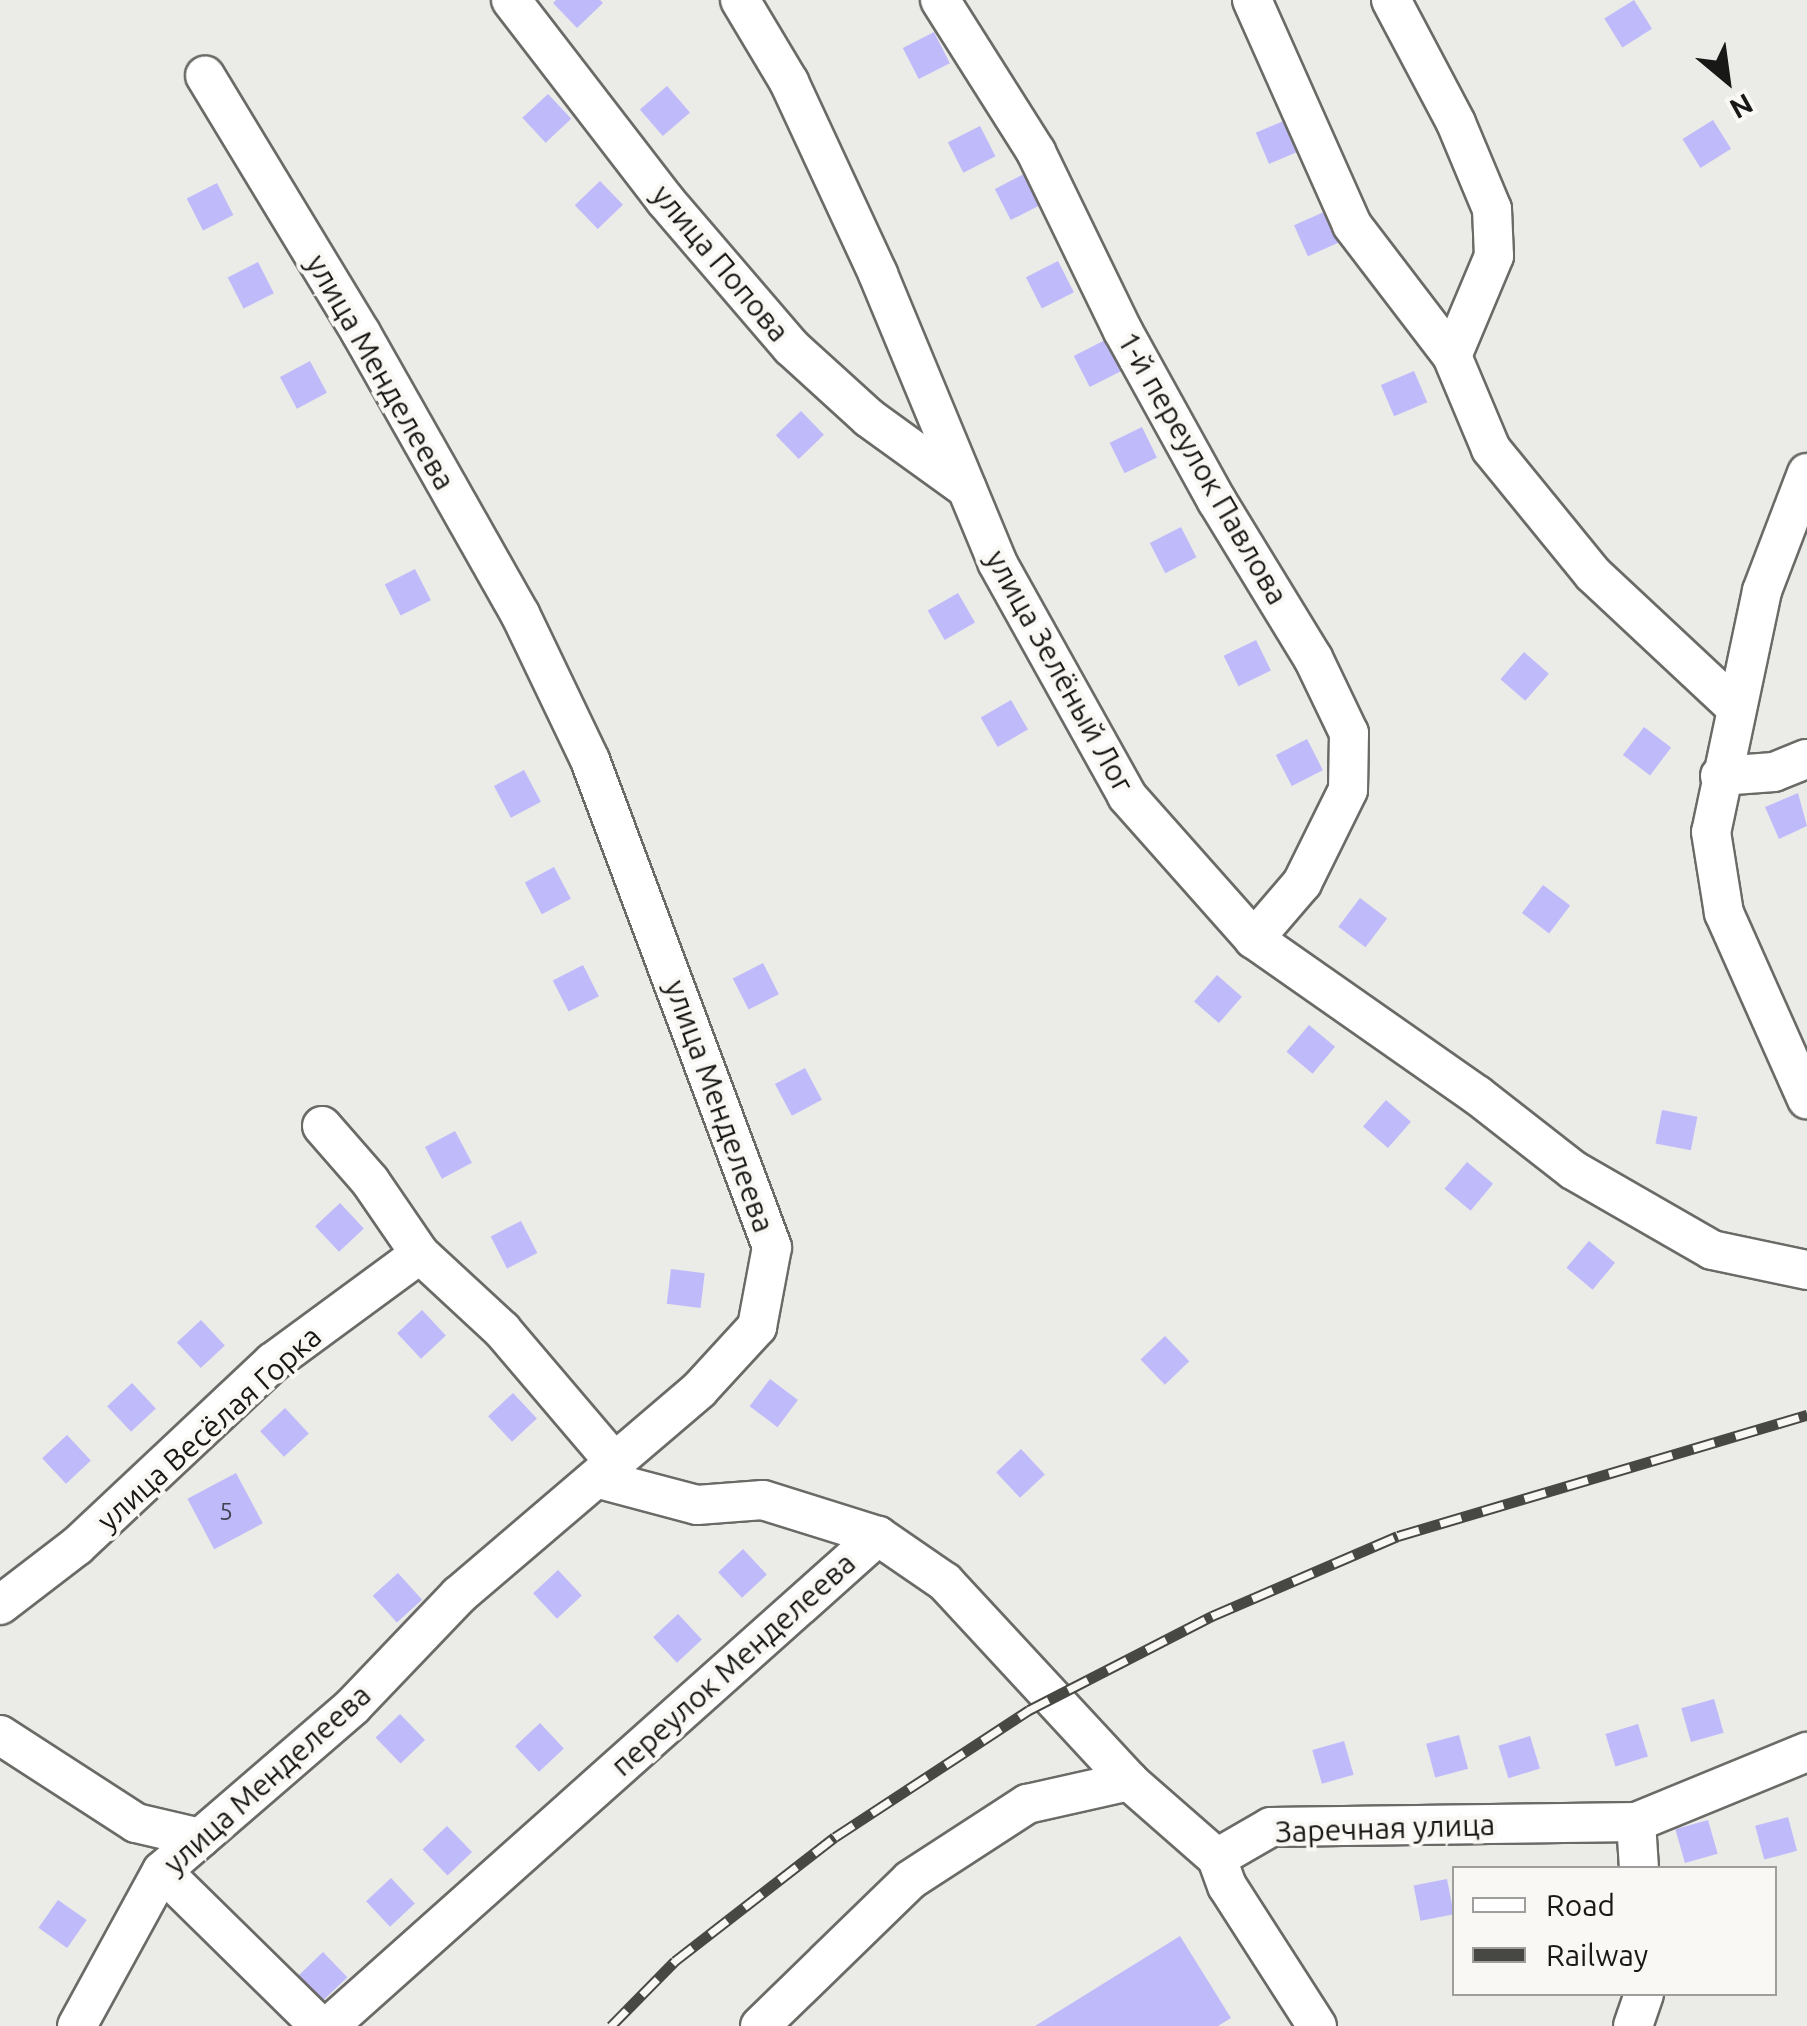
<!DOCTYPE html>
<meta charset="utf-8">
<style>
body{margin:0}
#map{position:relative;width:1807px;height:2026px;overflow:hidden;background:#ebebe7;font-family:Ubuntu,sans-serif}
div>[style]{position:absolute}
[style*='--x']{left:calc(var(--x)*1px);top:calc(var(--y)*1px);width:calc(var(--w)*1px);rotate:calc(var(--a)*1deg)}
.building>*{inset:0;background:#bfbbfb;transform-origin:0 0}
.roads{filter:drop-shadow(2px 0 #6b6a67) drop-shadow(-2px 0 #6b6a67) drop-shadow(0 2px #6b6a67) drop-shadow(0 -2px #6b6a67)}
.minor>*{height:38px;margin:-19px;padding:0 19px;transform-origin:19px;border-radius:19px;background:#fff}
.rail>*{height:11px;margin-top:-5.5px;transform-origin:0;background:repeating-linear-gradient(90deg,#f9f8f5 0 22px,#474744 0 44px);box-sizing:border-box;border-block:2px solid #474744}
span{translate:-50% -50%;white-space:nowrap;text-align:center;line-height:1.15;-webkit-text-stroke:8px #f9f8f5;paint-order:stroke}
.number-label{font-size:25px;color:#42414f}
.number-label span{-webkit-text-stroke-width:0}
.street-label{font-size:30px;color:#181816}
.legend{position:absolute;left:1452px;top:1866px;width:325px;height:130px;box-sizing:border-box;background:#f9f8f5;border:2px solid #9f9e9c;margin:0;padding:12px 18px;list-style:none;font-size:30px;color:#181816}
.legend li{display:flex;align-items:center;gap:20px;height:50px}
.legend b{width:50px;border:2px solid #9f9e9c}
.north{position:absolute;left:1677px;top:30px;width:100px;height:100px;-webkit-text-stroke:8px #f9f8f5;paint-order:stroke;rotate:151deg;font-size:28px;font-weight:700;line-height:40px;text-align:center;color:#181816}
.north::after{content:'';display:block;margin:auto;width:35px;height:45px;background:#181816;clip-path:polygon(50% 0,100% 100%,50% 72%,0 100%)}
</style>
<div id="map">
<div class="building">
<div style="clip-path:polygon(556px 0,600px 0,603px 3px,577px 28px,553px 3px)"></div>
<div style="left:1634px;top:0;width:34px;height:35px;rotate:58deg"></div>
<div style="left:934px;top:32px;width:35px;height:35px;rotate:63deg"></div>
<div style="left:667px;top:86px;width:35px;height:36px;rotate:49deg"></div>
<div style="left:548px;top:94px;width:34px;height:35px;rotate:47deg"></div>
<div style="left:1288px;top:119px;width:34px;height:35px;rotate:67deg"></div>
<div style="left:1713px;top:120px;width:34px;height:36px;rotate:58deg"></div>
<div style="left:980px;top:126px;width:34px;height:36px;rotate:63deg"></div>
<div style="left:1026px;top:173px;width:35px;height:35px;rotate:63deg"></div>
<div style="left:600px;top:181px;width:33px;height:35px;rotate:46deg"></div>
<div style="left:217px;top:183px;width:36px;height:34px;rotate:63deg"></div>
<div style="left:1326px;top:211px;width:34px;height:35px;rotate:66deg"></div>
<div style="left:1058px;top:261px;width:35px;height:36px;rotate:63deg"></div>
<div style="left:258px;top:262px;width:35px;height:34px;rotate:63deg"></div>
<div style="left:1105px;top:340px;width:35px;height:35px;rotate:63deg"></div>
<div style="left:310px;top:361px;width:36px;height:34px;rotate:62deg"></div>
<div style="left:1414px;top:371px;width:34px;height:36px;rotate:67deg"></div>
<div style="left:801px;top:411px;width:33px;height:35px;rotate:46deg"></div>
<div style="left:1142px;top:427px;width:34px;height:36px;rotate:64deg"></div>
<div style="left:1181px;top:527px;width:34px;height:35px;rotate:63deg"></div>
<div style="left:415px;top:569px;width:35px;height:34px;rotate:63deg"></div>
<div style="left:958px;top:593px;width:34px;height:35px;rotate:60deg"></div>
<div style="left:1256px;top:640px;width:34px;height:36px;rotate:64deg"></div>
<div style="left:1524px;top:652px;width:33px;height:36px;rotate:41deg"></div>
<div style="left:1011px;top:700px;width:34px;height:35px;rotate:60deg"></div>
<div style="left:1644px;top:727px;width:34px;height:35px;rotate:37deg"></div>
<div style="left:1307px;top:739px;width:35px;height:35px;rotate:63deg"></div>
<div style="left:524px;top:770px;width:36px;height:34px;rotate:62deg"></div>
<div style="clip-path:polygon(1798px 793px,1807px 826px,1779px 839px,1765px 807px)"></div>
<div style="left:554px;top:867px;width:36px;height:33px;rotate:62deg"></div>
<div style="left:1543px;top:885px;width:34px;height:35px;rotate:37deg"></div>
<div style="left:1360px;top:898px;width:34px;height:36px;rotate:37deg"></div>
<div style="left:763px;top:963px;width:35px;height:34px;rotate:63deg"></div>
<div style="left:583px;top:965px;width:35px;height:34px;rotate:63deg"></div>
<div style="left:1217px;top:975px;width:33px;height:35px;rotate:41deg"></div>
<div style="left:1309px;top:1025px;width:34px;height:35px;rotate:40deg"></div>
<div style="left:805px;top:1068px;width:36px;height:34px;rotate:62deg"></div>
<div style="left:1386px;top:1100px;width:33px;height:35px;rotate:41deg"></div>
<div style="left:1662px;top:1110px;width:36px;height:34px;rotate:11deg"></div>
<div style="left:455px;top:1131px;width:36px;height:34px;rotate:62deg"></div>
<div style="left:1467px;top:1162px;width:34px;height:35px;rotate:40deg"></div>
<div style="left:340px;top:1203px;width:35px;height:34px;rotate:47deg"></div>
<div style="left:521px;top:1221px;width:36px;height:34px;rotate:63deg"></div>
<div style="left:1589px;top:1241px;width:34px;height:35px;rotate:40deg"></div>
<div style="left:671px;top:1269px;width:34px;height:35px;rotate:7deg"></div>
<div style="left:422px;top:1310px;width:35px;height:34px;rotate:47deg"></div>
<div style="left:201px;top:1320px;width:35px;height:33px;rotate:47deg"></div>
<div style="left:1165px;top:1336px;width:35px;height:34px;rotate:46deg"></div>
<div style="left:770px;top:1379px;width:35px;height:34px;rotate:37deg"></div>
<div style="left:132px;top:1383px;width:35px;height:34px;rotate:47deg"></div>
<div style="left:513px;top:1393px;width:35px;height:34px;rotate:47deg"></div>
<div style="left:285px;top:1408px;width:35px;height:34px;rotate:47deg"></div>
<div style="left:67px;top:1435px;width:35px;height:34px;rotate:47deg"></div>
<div style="left:1021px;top:1449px;width:35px;height:34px;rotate:47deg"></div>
<div style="left:236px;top:1473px;width:57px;height:55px;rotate:62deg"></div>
<div style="left:743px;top:1549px;width:35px;height:34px;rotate:47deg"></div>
<div style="left:558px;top:1570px;width:35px;height:34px;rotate:47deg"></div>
<div style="left:398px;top:1573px;width:36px;height:34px;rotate:48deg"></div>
<div style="left:678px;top:1614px;width:35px;height:34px;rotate:47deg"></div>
<div style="left:1714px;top:1699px;width:35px;height:34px;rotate:74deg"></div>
<div style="left:400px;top:1714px;width:36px;height:34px;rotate:46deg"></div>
<div style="left:540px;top:1723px;width:35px;height:34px;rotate:47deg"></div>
<div style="left:1638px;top:1724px;width:34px;height:34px;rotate:73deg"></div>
<div style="left:1459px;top:1735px;width:35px;height:34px;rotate:75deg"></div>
<div style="left:1530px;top:1736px;width:34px;height:33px;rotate:73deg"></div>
<div style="left:1344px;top:1741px;width:35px;height:33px;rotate:74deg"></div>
<div style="left:1788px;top:1817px;width:35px;height:34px;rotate:75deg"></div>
<div style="left:1708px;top:1820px;width:35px;height:34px;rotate:74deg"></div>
<div style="left:447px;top:1826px;width:36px;height:34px;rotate:46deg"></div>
<div style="left:391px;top:1878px;width:35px;height:34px;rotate:47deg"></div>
<div style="left:1447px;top:1879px;width:36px;height:34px;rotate:79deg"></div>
<div style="left:58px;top:1900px;width:35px;height:34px;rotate:35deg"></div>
<div style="clip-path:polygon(1180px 1936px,1231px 2018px,1218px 2026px,1035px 2026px)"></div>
<div style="left:323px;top:1952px;width:35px;height:34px;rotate:46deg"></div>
</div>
<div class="roads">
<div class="minor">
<div style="--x:511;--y:0;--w:252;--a:52.4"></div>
<div style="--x:665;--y:200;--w:194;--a:49.4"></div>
<div style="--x:791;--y:347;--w:105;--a:42.3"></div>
<div style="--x:869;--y:418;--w:121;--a:35.9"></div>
<div style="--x:740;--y:0;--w:96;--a:59.1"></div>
<div style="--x:789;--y:82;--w:212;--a:65.1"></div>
<div style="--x:878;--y:274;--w:312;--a:67.5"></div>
<div style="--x:997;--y:562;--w:268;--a:60.9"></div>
<div style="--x:1127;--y:796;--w:191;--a:48.4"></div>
<div style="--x:1254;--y:939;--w:272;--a:35"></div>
<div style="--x:1477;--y:1095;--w:122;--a:38"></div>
<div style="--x:1573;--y:1170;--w:160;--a:29.9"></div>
<div style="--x:1712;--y:1250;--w:97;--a:11.9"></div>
<div style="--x:940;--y:0;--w:180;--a:57.7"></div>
<div style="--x:1036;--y:152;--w:199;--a:64.1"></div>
<div style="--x:1123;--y:331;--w:194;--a:61.1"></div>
<div style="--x:1217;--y:501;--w:184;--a:58.6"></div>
<div style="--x:1313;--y:658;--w:83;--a:64.4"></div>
<div style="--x:1349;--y:733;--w:57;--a:91"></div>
<div style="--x:1348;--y:790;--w:104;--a:116.3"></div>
<div style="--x:1302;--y:883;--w:74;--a:130.6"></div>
<div style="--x:1252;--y:0;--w:246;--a:66"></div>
<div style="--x:1352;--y:225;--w:165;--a:52.6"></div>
<div style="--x:1452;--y:356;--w:101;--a:67.2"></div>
<div style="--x:1491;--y:449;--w:161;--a:50.8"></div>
<div style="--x:1593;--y:574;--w:195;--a:43.1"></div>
<div style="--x:1391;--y:0;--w:139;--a:62.1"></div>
<div style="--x:1456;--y:123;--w:93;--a:67.3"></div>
<div style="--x:1492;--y:209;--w:47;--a:87.6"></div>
<div style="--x:1494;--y:256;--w:108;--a:112.8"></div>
<div style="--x:1807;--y:473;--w:126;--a:110.9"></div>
<div style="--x:1762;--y:591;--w:246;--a:101.9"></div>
<div style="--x:1711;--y:832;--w:82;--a:80.9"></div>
<div style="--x:1724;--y:913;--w:204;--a:66"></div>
<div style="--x:1720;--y:776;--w:54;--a:-4.2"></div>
<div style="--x:1774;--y:772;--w:35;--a:-22"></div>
<div style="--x:322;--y:1126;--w:73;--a:48.9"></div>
<div style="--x:370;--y:1181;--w:88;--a:55.6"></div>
<div style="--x:420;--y:1254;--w:112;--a:42.8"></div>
<div style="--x:502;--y:1330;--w:176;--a:49.6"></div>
<div style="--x:599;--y:1479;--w:101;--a:14.9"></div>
<div style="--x:697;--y:1505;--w:66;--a:-4.3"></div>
<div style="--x:763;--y:1500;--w:121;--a:17.4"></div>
<div style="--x:878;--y:1536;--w:81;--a:34.5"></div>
<div style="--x:945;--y:1582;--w:271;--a:47.2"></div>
<div style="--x:1129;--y:1781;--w:117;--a:41.2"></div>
<div style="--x:0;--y:1605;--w:97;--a:-37.5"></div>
<div style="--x:77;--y:1546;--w:269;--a:-43.2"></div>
<div style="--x:273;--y:1362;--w:182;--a:-36.3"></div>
<div style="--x:0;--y:1735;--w:162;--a:32.9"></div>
<div style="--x:136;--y:1823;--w:66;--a:13.2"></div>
<div style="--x:1636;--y:1822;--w:46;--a:86.3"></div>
<div style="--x:162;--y:1871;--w:221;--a:44.5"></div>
<div style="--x:77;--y:2026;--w:177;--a:-61.3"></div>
<div style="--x:162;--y:1871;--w:252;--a:-40.8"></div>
<div style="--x:353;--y:1706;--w:153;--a:-46.3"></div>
<div style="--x:459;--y:1595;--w:316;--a:-40.5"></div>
<div style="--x:699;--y:1390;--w:86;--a:-47.4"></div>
<div style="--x:757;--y:1327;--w:81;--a:-79.4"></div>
<div style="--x:772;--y:1247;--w:520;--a:-110.49"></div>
<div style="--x:590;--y:760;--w:162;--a:-115.6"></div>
<div style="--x:520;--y:614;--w:323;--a:-119.5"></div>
<div style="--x:361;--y:333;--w:301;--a:-121.2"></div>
<div style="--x:329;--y:2026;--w:736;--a:-41.75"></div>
<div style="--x:760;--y:2026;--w:209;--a:-44.2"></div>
<div style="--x:910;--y:1880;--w:140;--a:-33"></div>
<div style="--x:1027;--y:1804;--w:105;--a:-12.7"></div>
<div style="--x:1317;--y:2026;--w:166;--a:-122.7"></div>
<div style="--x:1227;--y:1886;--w:30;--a:-110"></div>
<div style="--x:1217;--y:1858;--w:62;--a:-29.9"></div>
<div style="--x:1271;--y:1827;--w:365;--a:-0.8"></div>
<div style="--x:1636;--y:1822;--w:185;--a:-22.3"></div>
<div style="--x:1633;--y:2026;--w:34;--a:-71"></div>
</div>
</div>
<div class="rail">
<div style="--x:611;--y:2026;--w:91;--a:-45.4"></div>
<div style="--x:675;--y:1961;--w:202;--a:-37.8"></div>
<div style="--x:835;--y:1837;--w:232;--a:-33.2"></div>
<div style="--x:1029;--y:1710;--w:206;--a:-27.2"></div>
<div style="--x:1212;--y:1616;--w:202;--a:-23.3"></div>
<div style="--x:1398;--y:1536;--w:427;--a:-16.5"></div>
</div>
<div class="number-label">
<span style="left:226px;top:1511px">5</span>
</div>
<div class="street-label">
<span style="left:721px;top:263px;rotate:50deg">улица Попова</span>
<span style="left:381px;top:372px;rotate:60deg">улица Менделеева</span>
<span style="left:1203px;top:468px;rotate:60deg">1-й переулок Павлова</span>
<span style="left:1060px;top:671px;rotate:61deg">улица Зелёный Лог</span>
<span style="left:720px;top:1106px;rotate:70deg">улица Менделеева</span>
<span style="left:209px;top:1428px;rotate:-42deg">улица Весёлая Горка</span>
<span style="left:733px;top:1664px;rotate:-42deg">переулок Менделеева</span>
<span style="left:267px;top:1779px;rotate:-42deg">улица Менделеева</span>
<span style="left:1385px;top:1828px;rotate:-2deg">Заречная улица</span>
</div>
<ul class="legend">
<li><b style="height:12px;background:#fff"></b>Road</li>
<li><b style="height:12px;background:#474744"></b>Railway</li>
</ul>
<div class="north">N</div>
</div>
